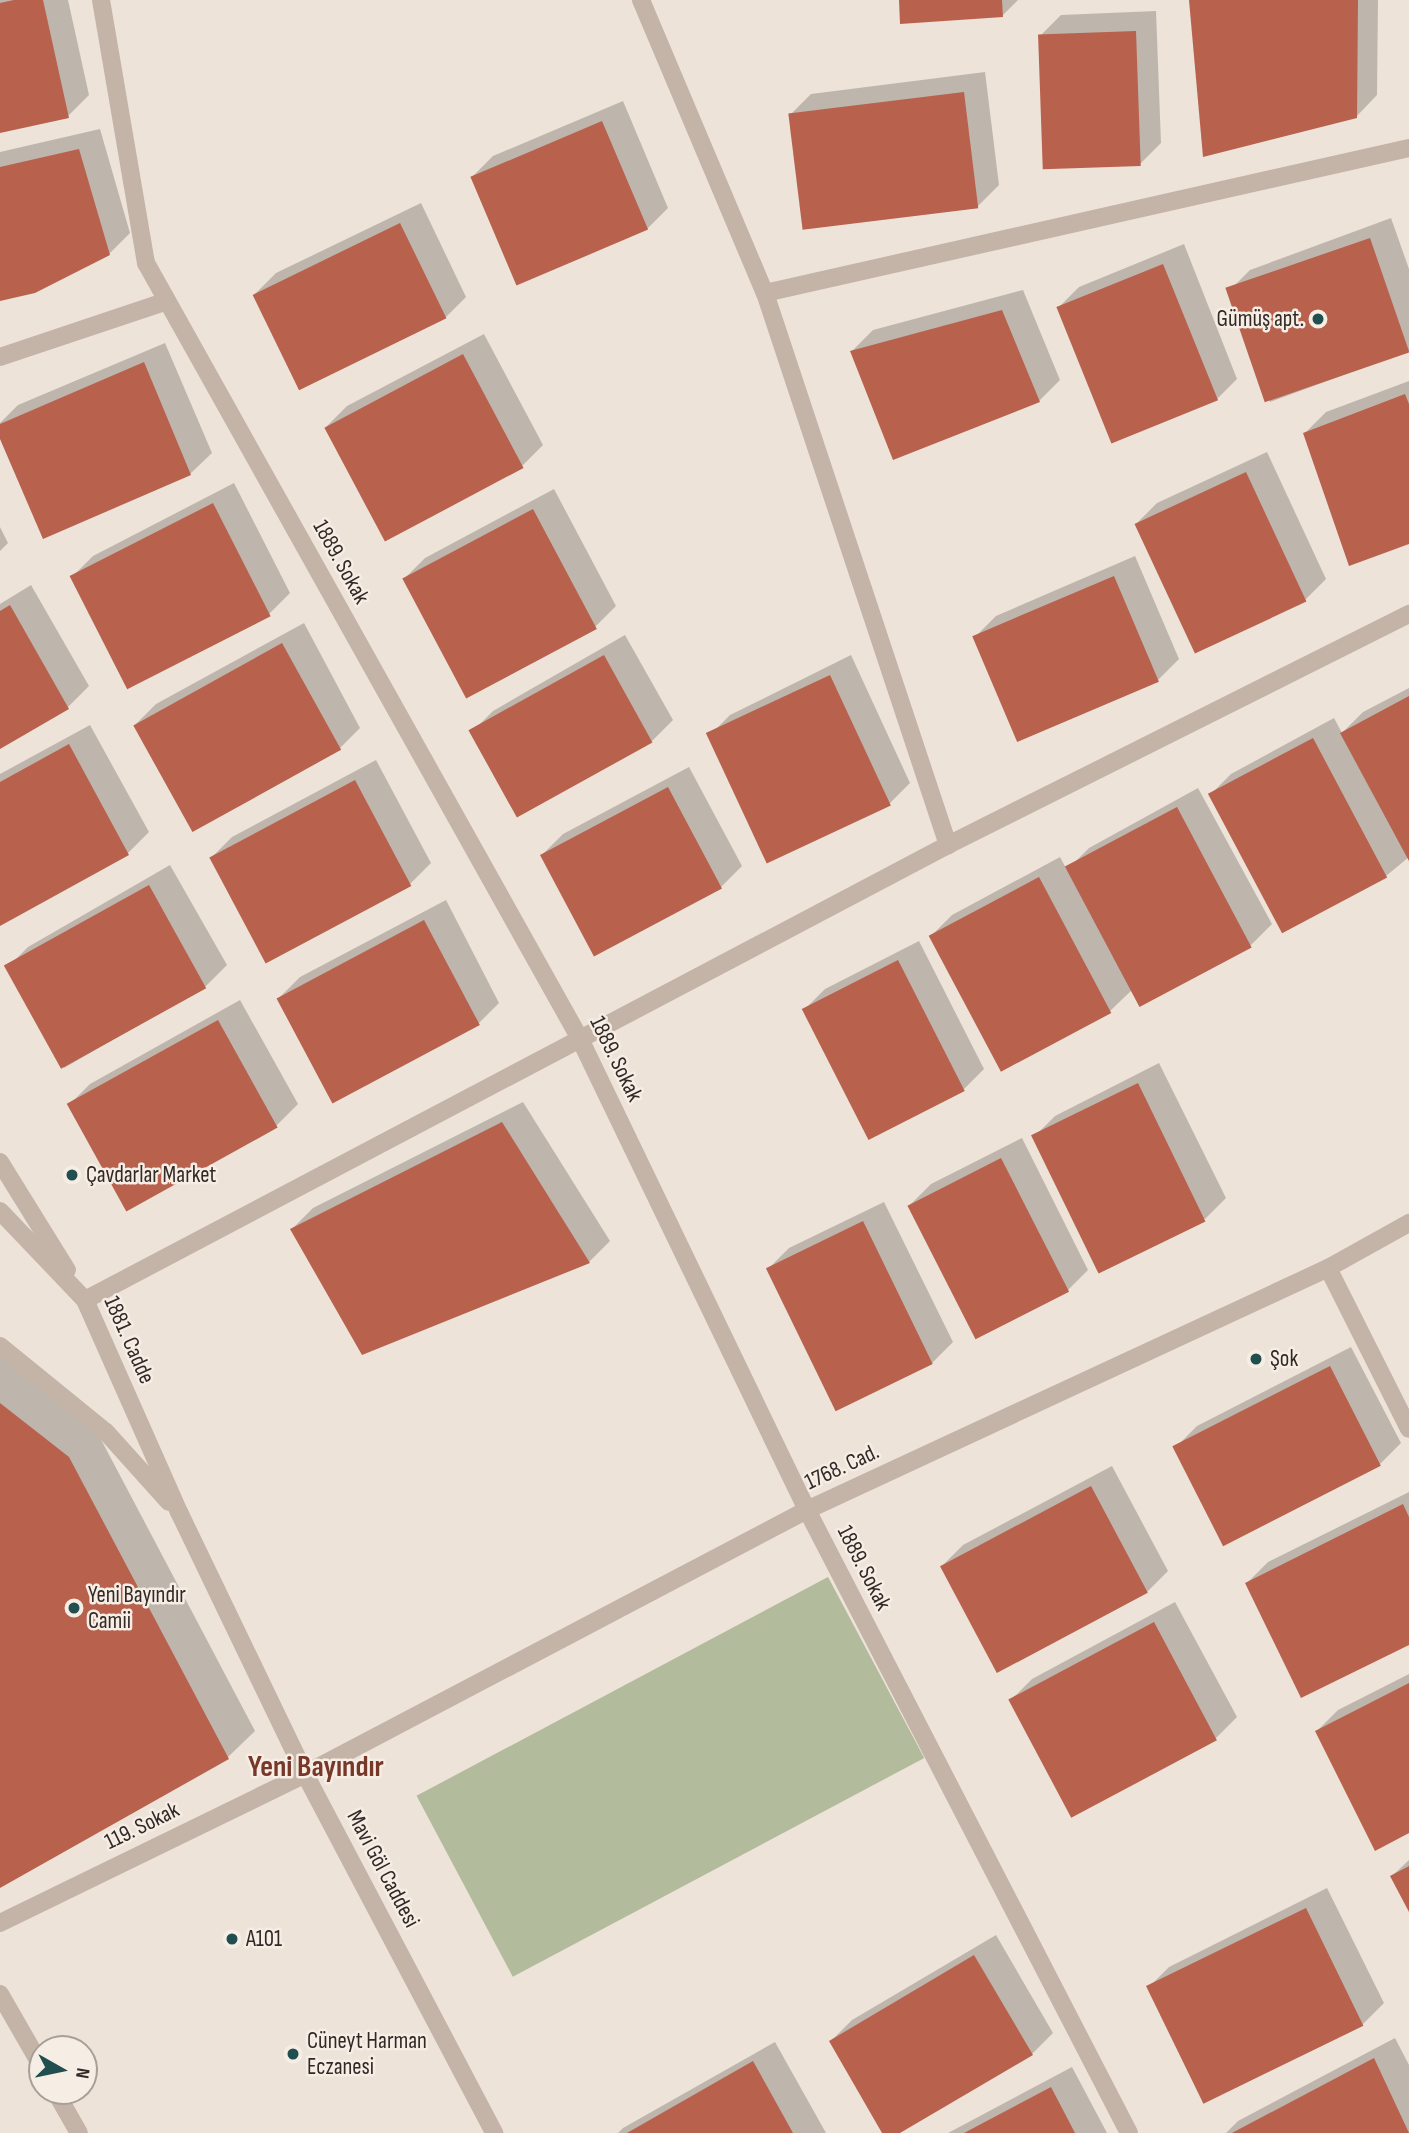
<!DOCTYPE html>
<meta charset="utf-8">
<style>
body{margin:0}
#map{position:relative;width:1409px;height:2133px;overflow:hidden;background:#eee3d9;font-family:"Sofia Sans Condensed",sans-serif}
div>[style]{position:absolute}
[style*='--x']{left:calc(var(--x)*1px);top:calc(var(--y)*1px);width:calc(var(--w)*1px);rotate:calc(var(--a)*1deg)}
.green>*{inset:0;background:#b2bb9b;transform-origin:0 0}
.shadow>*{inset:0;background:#0003}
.building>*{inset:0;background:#b8614d;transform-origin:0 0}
.minor>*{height:18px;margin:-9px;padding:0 9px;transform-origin:9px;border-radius:9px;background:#c4b3a7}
.tertiary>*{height:18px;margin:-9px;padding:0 9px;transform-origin:9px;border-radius:9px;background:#c4b3a7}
.dots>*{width:19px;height:19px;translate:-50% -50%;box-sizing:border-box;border:4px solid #f6ede5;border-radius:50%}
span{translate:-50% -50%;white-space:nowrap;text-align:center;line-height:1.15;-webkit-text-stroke:5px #f6ede5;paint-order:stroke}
.poi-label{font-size:23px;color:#322926}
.right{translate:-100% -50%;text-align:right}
.left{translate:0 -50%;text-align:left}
.street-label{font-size:23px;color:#322926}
.district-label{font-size:30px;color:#773729;font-weight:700}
.north{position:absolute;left:28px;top:2035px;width:70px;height:70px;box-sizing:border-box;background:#f6ede5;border:2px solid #a89f99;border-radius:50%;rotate:99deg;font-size:19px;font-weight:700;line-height:28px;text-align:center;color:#322926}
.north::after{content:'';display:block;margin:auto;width:24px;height:32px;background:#214e4e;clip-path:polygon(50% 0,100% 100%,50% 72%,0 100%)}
</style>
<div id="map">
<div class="green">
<div style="left:828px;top:1577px;width:205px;height:466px;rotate:62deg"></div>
</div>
<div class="shadow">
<div style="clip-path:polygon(0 0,68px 0,89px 95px,68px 116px,0 131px)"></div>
<div style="clip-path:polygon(900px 0,1018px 0,1003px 15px)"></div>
<div style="clip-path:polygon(1191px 0,1378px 0,1377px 95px,1356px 117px)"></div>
<div style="clip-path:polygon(1156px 11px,1161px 143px,1140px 164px,1040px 36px,1061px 15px)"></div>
<div style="clip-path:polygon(985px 72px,999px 185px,978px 206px,790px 115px,811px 94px)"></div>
<div style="clip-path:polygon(623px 101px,668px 208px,647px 229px,472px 177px,493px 156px)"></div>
<div style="clip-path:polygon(100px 129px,130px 233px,109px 254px,0 299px,0 152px)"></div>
<div style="clip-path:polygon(421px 203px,466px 297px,445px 318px,255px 294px,276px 273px)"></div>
<div style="clip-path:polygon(1391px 218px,1409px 269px,1409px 351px,1270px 402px,1229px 291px,1250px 270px)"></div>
<div style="clip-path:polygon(1184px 244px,1237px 379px,1216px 400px,1058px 308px,1079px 287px)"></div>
<div style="clip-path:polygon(1023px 290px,1060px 380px,1039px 401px,852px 351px,873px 330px)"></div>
<div style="clip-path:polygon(484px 334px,543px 445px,522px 466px,326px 427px,347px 406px)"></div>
<div style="clip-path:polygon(165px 343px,212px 453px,190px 474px,43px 536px,0 434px,0 423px,18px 405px)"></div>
<div style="clip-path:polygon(1409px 381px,1409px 543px,1305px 433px,1326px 412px)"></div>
<div style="clip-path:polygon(1267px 452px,1326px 579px,1305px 600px,1136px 524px,1157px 503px)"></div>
<div style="clip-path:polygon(234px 483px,290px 593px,269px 614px,129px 687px,72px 577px,93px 556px)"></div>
<div style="clip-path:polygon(554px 489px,616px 606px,595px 627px,404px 579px,425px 558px)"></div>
<div style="clip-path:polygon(0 527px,8px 543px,0 551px)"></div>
<div style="clip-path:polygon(1135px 556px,1179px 659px,1158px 680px,975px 637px,996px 616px)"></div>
<div style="clip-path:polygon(31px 585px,89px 686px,68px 707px,0 747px,0 604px)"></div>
<div style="clip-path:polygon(304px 623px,360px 728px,339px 749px,135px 725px,156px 704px)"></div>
<div style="clip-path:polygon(625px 635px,673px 720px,652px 741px,472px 732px,493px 711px)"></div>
<div style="clip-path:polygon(851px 655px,910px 783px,889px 804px,709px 736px,730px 715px)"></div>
<div style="clip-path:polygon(1409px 688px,1409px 857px,1386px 876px,1210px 795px,1231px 774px,1334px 718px,1342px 733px,1363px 712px)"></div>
<div style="clip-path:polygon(90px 725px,149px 832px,128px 853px,0 924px,0 774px)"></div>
<div style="clip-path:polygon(376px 760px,431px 863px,410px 884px,266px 962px,211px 858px,232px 837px)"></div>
<div style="clip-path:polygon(689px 767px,742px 866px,721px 887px,542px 855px,563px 834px)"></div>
<div style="clip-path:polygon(1198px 788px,1272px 924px,1251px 945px,1134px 988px,1110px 1011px,1002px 1069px,931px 936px,952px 915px,1060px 857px,1067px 870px,1089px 848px)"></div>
<div style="clip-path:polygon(170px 865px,227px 965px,206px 986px,64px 1068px,7px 968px,28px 947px)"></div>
<div style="clip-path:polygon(446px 900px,499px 1003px,478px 1024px,279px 998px,300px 977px)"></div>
<div style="clip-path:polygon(919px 941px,984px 1069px,963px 1090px,804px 1010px,825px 989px)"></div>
<div style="clip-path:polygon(240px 1000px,298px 1104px,277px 1125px,127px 1209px,69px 1105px,90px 1084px)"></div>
<div style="clip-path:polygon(1159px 1063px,1226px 1198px,1205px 1219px,1034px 1137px,1055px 1116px)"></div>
<div style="clip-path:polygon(523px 1102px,610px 1241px,589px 1262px,292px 1229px,313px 1208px)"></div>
<div style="clip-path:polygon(1022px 1138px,1088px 1270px,1067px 1291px,910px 1205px,931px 1184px)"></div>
<div style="clip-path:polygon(884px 1202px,953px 1342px,932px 1363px,768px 1269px,789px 1248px)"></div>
<div style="clip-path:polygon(1351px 1347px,1401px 1443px,1380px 1464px,1176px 1447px,1197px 1426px)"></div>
<div style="clip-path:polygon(0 1356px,96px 1430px,255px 1731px,228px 1757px,0 1886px)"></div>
<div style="clip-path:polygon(1112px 1466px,1168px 1571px,1147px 1592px,942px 1566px,963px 1545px)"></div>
<div style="clip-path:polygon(1409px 1492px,1409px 1643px,1247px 1583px,1268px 1562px)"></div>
<div style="clip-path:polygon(1175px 1602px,1237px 1717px,1216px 1738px,1011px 1700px,1032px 1679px)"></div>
<div style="clip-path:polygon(1409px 1674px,1409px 1832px,1317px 1731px,1338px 1710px)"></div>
<div style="clip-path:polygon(1409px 1860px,1409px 1908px,1392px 1876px)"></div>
<div style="clip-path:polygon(1327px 1888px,1384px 2003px,1363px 2024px,1148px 1988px,1169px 1967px)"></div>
<div style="clip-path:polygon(996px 1935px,1053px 2033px,1032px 2054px,896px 2133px,884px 2133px,831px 2041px,852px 2020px)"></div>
<div style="clip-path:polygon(1395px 2038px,1409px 2065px,1409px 2133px,1226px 2133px,1238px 2121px)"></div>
<div style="clip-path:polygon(775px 2042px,826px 2133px,618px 2133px,623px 2128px)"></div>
<div style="clip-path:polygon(1072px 2067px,1107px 2133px,948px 2133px)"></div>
</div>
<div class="building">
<div style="clip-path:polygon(14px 0,43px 0,69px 118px,0 133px,0 3px)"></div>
<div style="clip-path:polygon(899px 0,1002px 0,1003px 17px,900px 24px)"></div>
<div style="clip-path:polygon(1189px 0,1358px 0,1357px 118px,1203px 157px)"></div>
<div style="left:1136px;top:31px;width:135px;height:98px;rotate:88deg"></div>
<div style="left:964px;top:92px;width:117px;height:177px;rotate:83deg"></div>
<div style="left:602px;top:121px;width:118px;height:143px;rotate:67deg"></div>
<div style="clip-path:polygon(79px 149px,110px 255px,35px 293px,0 301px,0 167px)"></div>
<div style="left:400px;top:223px;width:106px;height:164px;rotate:64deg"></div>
<div style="left:1370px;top:238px;width:121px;height:153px;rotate:71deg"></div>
<div style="left:1163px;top:264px;width:147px;height:115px;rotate:68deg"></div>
<div style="clip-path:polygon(1002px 310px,1040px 402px,893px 460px,850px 351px)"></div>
<div style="left:463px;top:354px;width:129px;height:157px;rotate:62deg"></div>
<div style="clip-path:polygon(144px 362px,191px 475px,43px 539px,0 439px,0 424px)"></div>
<div style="clip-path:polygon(1405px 394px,1409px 404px,1409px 544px,1349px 566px,1303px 433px)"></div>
<div style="left:1246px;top:472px;width:143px;height:123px;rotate:65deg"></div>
<div style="left:213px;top:503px;width:127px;height:161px;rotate:63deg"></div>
<div style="left:533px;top:509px;width:136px;height:148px;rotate:62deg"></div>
<div style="left:1114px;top:576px;width:115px;height:154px;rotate:67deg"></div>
<div style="clip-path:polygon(10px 605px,69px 709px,0 749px,0 611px)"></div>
<div style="left:282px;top:643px;width:122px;height:170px;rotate:61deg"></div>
<div style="left:604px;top:655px;width:100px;height:155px;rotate:61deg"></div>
<div style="left:830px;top:675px;width:144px;height:137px;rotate:65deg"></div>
<div style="clip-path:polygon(1409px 696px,1409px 861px,1340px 733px)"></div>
<div style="left:1313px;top:738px;width:158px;height:119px;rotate:62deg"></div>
<div style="clip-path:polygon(69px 744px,129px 855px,0 926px,0 782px)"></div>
<div style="left:355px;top:780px;width:120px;height:165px;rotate:62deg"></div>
<div style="left:668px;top:787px;width:115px;height:145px;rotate:62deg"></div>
<div style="left:1177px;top:807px;width:159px;height:127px;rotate:62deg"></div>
<div style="left:1039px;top:877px;width:154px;height:125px;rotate:62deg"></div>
<div style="left:149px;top:885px;width:118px;height:166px;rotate:61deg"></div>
<div style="left:424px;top:920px;width:119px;height:167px;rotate:62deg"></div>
<div style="left:898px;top:960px;width:147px;height:108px;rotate:63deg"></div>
<div style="left:218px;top:1020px;width:123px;height:173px;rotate:61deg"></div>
<div style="left:1138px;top:1083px;width:154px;height:119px;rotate:64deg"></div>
<div style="clip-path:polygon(502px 1122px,590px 1263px,362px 1355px,290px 1229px)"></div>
<div style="left:1001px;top:1158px;width:150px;height:105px;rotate:63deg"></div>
<div style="left:863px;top:1221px;width:159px;height:108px;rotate:64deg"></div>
<div style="left:1330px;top:1366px;width:112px;height:177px;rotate:63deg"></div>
<div style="clip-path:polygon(0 1403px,69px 1457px,229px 1759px,0 1888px)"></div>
<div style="left:1091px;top:1486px;width:121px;height:171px;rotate:62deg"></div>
<div style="clip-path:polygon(1403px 1504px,1409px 1517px,1409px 1645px,1301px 1698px,1245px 1583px)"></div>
<div style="left:1154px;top:1622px;width:134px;height:165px;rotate:62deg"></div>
<div style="clip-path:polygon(1409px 1683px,1409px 1833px,1375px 1851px,1315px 1731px)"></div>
<div style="clip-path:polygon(1409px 1866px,1409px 1912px,1390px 1876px)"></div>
<div style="left:1306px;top:1908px;width:131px;height:178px;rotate:64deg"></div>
<div style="clip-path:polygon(974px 1955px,1033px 2055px,900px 2133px,882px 2133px,829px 2041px)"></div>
<div style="clip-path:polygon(1374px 2058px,1409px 2133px,1232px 2133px)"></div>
<div style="clip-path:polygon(753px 2061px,793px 2133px,627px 2133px)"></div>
<div style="clip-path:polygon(1051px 2087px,1075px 2133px,964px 2133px)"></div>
</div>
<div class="minor">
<div style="--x:101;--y:0;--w:267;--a:80.3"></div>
<div style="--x:146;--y:263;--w:889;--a:60.78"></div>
<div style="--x:580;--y:1039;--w:523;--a:64.27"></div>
<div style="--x:807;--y:1510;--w:701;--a:62.67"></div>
<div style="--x:641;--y:0;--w:318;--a:67.1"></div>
<div style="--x:765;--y:293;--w:582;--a:71.66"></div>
<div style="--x:765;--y:293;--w:660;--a:-12.69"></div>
<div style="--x:0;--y:357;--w:176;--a:-18.5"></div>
<div style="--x:1328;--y:1268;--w:180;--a:63.3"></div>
<div style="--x:85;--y:1300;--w:976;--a:-27.8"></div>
<div style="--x:948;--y:845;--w:516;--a:-26.61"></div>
<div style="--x:0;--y:1923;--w:339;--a:-26"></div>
<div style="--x:305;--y:1774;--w:567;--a:-27.74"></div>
<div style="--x:807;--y:1510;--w:574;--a:-24.91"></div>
<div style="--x:1328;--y:1268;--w:93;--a:-29.1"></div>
<div style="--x:0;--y:1994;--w:84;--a:60.1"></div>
<div style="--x:55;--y:2091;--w:48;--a:60.3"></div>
</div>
<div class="tertiary">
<div style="--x:0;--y:1162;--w:127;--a:58.2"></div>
<div style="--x:0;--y:1211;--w:123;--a:46.3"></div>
<div style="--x:85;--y:1300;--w:232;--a:66.1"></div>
<div style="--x:179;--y:1512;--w:291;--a:64.3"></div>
<div style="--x:305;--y:1774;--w:406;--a:62.2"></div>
<div style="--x:0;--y:1346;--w:136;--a:39.1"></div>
<div style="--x:106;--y:1432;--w:94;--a:48"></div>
</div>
<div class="dots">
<div style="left:1318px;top:319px;background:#214e4e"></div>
<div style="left:72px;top:1175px;background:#214e4e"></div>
<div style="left:1256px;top:1359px;background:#214e4e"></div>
<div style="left:74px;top:1608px;background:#214e4e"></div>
<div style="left:232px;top:1939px;background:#214e4e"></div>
<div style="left:293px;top:2054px;background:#214e4e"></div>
</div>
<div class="poi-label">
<span class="right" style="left:1304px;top:319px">Gümüş apt.</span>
<span class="left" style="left:86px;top:1175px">Çavdarlar Market</span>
<span class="left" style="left:1270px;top:1359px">Şok</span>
<span class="left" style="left:88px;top:1608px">Yeni Bayındır<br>Camii</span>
<span class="left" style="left:246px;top:1939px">A101</span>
<span class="left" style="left:307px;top:2054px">Cüneyt Harman<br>Eczanesi</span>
</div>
<div class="street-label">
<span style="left:341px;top:562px;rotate:61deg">1889. Sokak</span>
<span style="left:616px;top:1059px;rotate:64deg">1889. Sokak</span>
<span style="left:129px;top:1340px;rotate:66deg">1881. Cadde</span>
<span style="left:842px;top:1467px;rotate:-25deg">1768. Cad.</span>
<span style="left:864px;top:1568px;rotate:63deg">1889. Sokak</span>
<span style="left:142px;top:1826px;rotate:-26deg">119. Sokak</span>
<span style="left:383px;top:1869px;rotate:62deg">Mavi Göl Caddesi</span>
</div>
<div class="district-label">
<span style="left:316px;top:1767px">Yeni Bayındır</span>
</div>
<div class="north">N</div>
</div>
